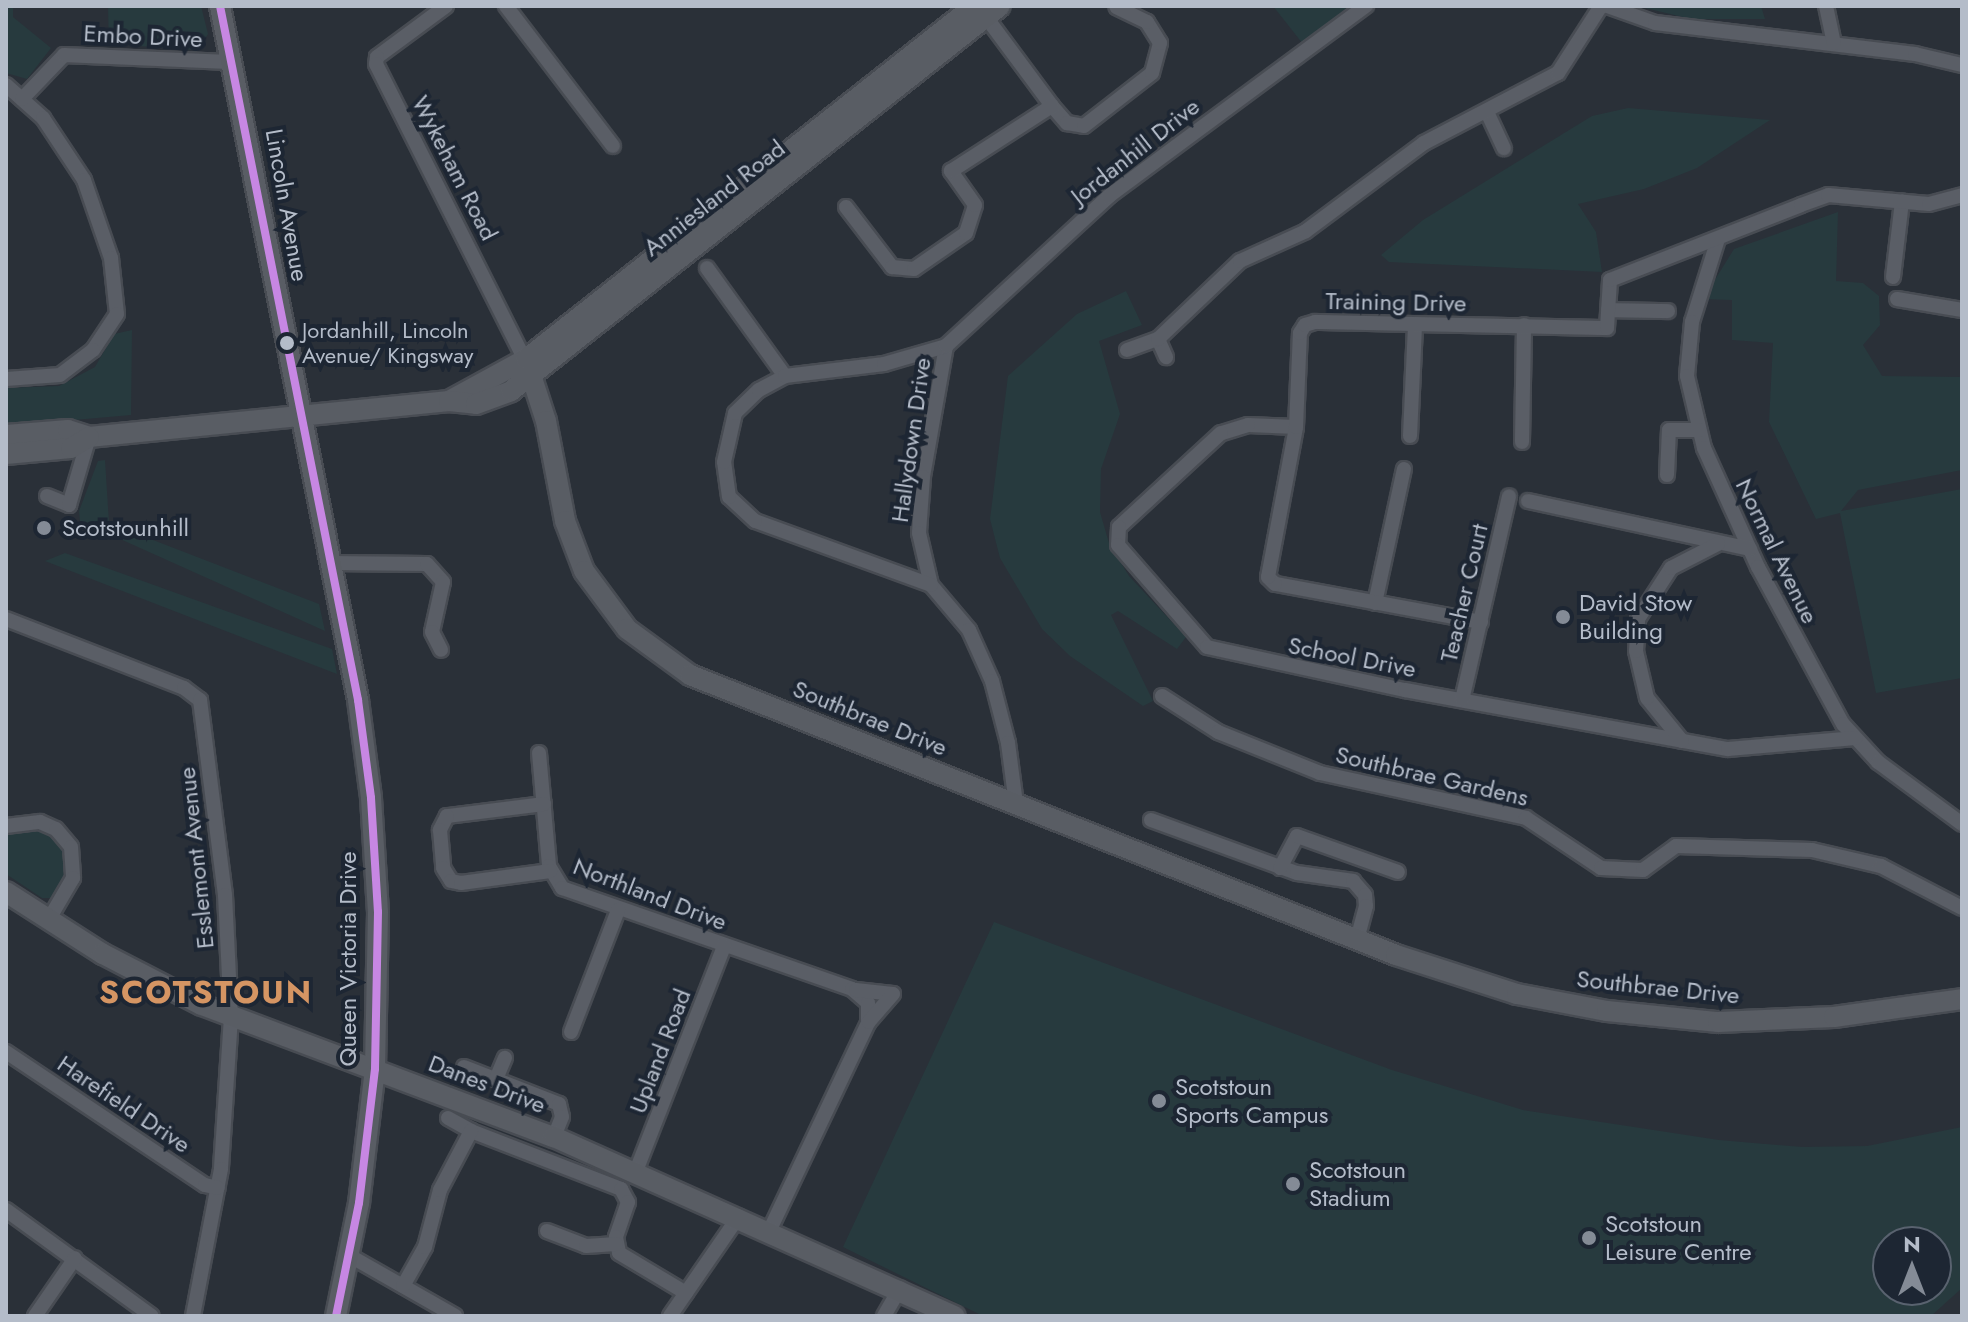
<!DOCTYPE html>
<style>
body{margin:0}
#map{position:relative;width:1968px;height:1322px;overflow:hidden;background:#2a3038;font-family:Jost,sans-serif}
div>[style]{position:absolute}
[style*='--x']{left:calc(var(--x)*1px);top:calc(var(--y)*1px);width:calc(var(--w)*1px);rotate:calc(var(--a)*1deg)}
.green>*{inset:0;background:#273a3e}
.roads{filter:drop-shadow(2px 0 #484c53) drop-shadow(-2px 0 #484c53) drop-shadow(0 2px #484c53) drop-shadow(0 -2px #484c53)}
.street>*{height:14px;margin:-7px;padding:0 7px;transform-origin:7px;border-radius:7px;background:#5a5e66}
.secondary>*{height:20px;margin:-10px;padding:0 10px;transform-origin:10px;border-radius:10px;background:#595d64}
.bus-1>*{height:8px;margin:-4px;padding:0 4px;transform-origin:4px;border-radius:4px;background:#c787e3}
.dots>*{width:22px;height:22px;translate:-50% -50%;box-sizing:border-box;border:4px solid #1d2633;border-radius:50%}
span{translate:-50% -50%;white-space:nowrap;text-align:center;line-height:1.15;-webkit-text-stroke:8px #1d2633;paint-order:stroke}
.bus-label{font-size:22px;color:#b4bcc9}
.left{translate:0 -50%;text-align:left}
.street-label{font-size:24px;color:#b4bcc9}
.poi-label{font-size:24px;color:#b4bcc9}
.district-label{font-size:32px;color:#d59563;font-weight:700;letter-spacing:2px}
.frame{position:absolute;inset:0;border:8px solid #b4bcc9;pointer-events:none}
.north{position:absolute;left:1872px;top:1226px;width:80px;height:80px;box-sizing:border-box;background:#1d2633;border:2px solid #59626f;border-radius:50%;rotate:0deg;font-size:22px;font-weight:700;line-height:32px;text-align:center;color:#b4bcc9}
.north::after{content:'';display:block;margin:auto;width:28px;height:36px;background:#848b96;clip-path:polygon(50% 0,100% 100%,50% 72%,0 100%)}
</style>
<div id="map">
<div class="green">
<div style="clip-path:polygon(6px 6px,13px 6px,13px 17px,51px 48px,27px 79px,6px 73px)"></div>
<div style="clip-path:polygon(108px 6px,201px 6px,208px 34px,198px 50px,109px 44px)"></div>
<div style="clip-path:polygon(1273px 6px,1349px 6px,1303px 44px)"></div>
<div style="clip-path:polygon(1637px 6px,1761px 6px,1765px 19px,1691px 19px)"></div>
<div style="clip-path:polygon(1628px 108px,1770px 120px,1697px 168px,1644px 189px,1578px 204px,1596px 232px,1602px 272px,1389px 262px,1381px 255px,1423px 220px,1592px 116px)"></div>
<div style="clip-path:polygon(1838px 212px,1836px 281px,1863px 283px,1879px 296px,1880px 325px,1863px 345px,1882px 376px,1962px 377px,1962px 470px,1858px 490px,1841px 511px,1962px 489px,1962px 678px,1876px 693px,1840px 513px,1816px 519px,1769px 422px,1773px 343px,1732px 340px,1732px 300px,1703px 299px,1734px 249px)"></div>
<div style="clip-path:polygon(1126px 291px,1142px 325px,1099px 341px,1120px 414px,1101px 469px,1100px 512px,1109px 543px,1129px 576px,1186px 637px,1177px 649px,1118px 611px,1111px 615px,1153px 701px,1143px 706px,1070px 656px,1042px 629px,1000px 558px,990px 519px,1008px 376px,1077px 314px)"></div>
<div style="clip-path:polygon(132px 330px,131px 415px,6px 426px,6px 388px,59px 386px,95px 367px,114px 334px)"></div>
<div style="clip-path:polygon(105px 460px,109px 523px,319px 604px,325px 631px,80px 521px,79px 511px,98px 461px)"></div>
<div style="clip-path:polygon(65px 553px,332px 649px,337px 674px,45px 561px)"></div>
<div style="clip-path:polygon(15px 827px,47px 829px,64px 845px,68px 872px,56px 898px,42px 898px,6px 874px,6px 832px)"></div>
<div style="clip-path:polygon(evenodd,994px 922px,1392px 1070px,1523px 1110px,1719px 1140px,1802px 1147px,1867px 1146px,1962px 1127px,1962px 1288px,1931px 1316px,983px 1316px,843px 1247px,994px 922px,1888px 1242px,1936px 1242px,1936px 1290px,1888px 1290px,1888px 1242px)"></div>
</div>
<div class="roads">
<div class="street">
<div style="--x:446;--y:6;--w:86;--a:143.5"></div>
<div style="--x:377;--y:57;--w:7;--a:98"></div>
<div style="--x:376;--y:64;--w:338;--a:63.3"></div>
<div style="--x:506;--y:6;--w:176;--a:52.6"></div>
<div style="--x:1607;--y:6;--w:51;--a:19.5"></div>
<div style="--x:1655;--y:23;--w:262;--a:6.8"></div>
<div style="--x:1915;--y:54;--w:48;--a:13.2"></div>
<div style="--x:1826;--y:6;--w:38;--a:78"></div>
<div style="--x:986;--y:17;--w:111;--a:53.4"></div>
<div style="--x:1052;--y:106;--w:23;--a:49"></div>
<div style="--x:1067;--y:123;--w:17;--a:10"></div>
<div style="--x:1084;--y:126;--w:86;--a:-37.9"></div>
<div style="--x:1152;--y:73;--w:31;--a:-75"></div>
<div style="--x:1160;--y:43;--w:25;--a:-122"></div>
<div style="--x:1147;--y:22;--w:34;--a:-154"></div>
<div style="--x:6;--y:85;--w:50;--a:41.7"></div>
<div style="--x:43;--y:118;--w:74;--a:56.5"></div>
<div style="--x:84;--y:180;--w:83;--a:70.9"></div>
<div style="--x:111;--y:258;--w:56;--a:83.9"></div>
<div style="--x:117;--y:314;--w:43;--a:123.7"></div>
<div style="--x:93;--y:350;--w:41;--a:142.9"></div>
<div style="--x:60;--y:375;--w:54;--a:175.8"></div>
<div style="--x:22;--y:99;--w:61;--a:-46.3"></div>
<div style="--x:64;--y:55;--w:170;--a:2.4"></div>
<div style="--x:1487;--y:112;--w:40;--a:65"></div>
<div style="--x:846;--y:207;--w:76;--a:52.5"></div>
<div style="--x:892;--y:267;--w:22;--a:5"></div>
<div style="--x:914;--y:269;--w:63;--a:-34.7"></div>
<div style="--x:966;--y:233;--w:29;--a:-72"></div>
<div style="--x:975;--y:205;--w:42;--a:-125.2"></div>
<div style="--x:951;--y:171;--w:120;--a:-32.8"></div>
<div style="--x:1718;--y:239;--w:87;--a:107.4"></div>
<div style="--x:1692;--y:322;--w:54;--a:95.3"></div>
<div style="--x:1687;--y:376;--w:74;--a:76.7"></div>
<div style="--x:1704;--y:448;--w:131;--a:65.6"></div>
<div style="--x:1758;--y:567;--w:179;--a:61.6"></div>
<div style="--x:1843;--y:724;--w:52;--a:47.4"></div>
<div style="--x:1878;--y:762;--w:104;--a:36.4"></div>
<div style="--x:707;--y:268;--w:133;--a:54.2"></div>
<div style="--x:1893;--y:277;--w:76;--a:-83.2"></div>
<div style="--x:1897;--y:299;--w:66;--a:9.6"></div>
<div style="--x:1608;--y:310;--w:60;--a:1"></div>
<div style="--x:1158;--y:339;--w:20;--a:66"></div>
<div style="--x:946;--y:346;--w:133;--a:100"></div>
<div style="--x:923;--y:477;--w:56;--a:94.1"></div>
<div style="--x:919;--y:533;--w:53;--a:77"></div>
<div style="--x:931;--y:585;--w:59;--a:49.8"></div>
<div style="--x:969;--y:630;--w:56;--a:65.7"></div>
<div style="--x:992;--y:681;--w:64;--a:75.5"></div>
<div style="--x:1008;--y:743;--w:62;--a:82.5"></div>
<div style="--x:1127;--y:350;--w:33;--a:-20"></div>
<div style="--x:1158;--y:339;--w:113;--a:-43.6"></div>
<div style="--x:1240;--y:261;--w:72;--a:-24.4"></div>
<div style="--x:1306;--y:231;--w:147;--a:-36.7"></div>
<div style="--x:1424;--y:143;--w:151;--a:-27.6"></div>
<div style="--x:1558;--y:73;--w:80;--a:-57.3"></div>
<div style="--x:1296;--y:427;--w:48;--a:-177.6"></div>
<div style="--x:1248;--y:425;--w:28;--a:163"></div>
<div style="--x:1221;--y:433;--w:139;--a:137.3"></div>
<div style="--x:1119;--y:527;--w:18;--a:93"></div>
<div style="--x:1118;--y:545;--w:135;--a:48.9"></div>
<div style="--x:1207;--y:647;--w:203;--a:12.3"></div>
<div style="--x:1405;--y:690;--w:328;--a:10.4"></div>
<div style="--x:1728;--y:749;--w:128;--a:-4.9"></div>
<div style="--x:1410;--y:436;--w:111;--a:-87.4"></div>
<div style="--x:1522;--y:442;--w:117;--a:-89"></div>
<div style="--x:1667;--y:475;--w:45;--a:-87.5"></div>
<div style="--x:1669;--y:430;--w:30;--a:0"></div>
<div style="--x:47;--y:496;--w:24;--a:22"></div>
<div style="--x:69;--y:505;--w:71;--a:-73.6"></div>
<div style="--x:1528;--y:501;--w:227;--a:12.2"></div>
<div style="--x:329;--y:563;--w:98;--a:0.6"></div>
<div style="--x:427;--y:564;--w:24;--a:48"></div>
<div style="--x:443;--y:582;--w:51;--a:102.4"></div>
<div style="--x:432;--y:632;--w:20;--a:63"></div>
<div style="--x:931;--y:585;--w:187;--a:-160"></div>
<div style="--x:755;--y:521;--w:35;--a:-137"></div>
<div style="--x:729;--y:497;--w:35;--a:-98"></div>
<div style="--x:724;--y:462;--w:50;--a:-77.3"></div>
<div style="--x:735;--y:413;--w:33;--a:-44"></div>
<div style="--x:759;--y:390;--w:30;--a:-28"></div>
<div style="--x:785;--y:376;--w:100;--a:-6.9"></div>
<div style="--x:884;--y:364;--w:65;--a:-16.2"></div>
<div style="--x:946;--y:346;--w:222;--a:-42.6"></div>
<div style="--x:1109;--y:196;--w:320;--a:-36.5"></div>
<div style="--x:1375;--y:603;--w:137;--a:-77.8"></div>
<div style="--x:6;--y:619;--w:191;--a:21.2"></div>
<div style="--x:184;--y:688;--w:20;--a:37"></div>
<div style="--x:200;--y:700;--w:197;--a:82.7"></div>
<div style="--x:225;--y:895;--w:122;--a:87.2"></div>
<div style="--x:231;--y:1017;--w:152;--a:93.8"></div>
<div style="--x:221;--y:1169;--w:150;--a:100.8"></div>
<div style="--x:1481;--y:622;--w:209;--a:-169.5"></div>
<div style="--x:1275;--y:584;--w:10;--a:-135"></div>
<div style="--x:1268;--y:577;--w:153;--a:-79.4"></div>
<div style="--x:1296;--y:427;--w:94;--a:-87.6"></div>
<div style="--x:1300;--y:333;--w:9;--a:-58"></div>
<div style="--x:1305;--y:325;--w:10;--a:-17"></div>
<div style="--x:1315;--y:322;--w:292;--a:1.2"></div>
<div style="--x:1607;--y:328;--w:48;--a:-86.4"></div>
<div style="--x:1610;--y:280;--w:205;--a:-21.4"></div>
<div style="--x:1801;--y:205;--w:29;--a:-20"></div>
<div style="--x:1828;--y:195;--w:101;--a:5.1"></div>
<div style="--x:1929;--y:204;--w:34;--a:-15"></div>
<div style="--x:1162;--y:696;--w:67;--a:32.7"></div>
<div style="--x:1218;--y:732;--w:110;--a:21.9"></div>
<div style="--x:1320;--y:773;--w:211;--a:12.3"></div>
<div style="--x:1526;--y:818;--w:90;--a:33.7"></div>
<div style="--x:1601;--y:868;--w:42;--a:2.7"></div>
<div style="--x:1643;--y:870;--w:41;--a:-36"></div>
<div style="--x:1676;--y:846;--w:136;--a:1.7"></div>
<div style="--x:1812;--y:850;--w:71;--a:13.1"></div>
<div style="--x:1881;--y:866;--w:91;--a:27.4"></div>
<div style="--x:1462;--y:700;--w:209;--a:-77"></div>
<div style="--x:1682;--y:741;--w:55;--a:-129.1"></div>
<div style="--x:1647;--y:698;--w:48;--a:-103.2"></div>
<div style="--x:1636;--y:651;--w:32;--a:-86"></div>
<div style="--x:1638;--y:619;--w:61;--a:-57.1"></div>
<div style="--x:1671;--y:568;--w:53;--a:-27.1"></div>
<div style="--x:539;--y:753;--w:113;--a:84.9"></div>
<div style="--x:549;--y:866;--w:26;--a:59"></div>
<div style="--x:562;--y:888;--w:307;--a:19.2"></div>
<div style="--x:852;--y:989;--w:21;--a:41"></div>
<div style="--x:868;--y:1003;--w:20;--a:90"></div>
<div style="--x:868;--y:1023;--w:228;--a:115.4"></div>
<div style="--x:544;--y:804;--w:98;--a:172.9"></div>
<div style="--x:447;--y:816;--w:16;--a:117"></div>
<div style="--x:440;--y:830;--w:38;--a:85"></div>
<div style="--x:443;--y:868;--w:15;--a:58"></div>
<div style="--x:451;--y:881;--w:10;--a:11"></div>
<div style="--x:461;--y:883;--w:90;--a:-7.7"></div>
<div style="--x:1151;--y:820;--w:155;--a:20"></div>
<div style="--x:1297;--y:873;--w:57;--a:8.1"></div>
<div style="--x:1353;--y:881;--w:18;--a:49"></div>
<div style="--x:1365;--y:895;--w:11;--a:85"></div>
<div style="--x:1366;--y:906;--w:34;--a:105"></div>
<div style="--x:6;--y:826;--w:34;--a:-7"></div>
<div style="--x:40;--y:822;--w:17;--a:24"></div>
<div style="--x:56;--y:829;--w:23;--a:50"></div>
<div style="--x:71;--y:847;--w:31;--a:86"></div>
<div style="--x:73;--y:878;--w:48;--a:120.3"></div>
<div style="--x:1280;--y:868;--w:36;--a:-62"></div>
<div style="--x:1297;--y:836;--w:107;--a:19.6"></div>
<div style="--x:856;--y:990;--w:37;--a:6"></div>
<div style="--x:893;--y:994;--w:37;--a:131"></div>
<div style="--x:571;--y:1032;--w:131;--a:-68.9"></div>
<div style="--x:6;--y:1052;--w:239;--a:33.8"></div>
<div style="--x:205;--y:1185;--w:13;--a:13"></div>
<div style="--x:464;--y:1067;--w:102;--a:21.3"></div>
<div style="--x:559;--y:1104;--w:13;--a:77"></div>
<div style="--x:562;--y:1117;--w:22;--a:112"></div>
<div style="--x:496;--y:1079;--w:23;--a:-67"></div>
<div style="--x:448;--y:1118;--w:26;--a:29"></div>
<div style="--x:471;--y:1131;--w:161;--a:21.1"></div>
<div style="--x:621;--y:1189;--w:15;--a:62"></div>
<div style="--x:628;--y:1202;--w:37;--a:109"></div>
<div style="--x:616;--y:1237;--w:16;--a:79"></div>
<div style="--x:619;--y:1253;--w:78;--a:30.8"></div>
<div style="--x:636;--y:1171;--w:242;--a:-68.6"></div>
<div style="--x:6;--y:1210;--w:180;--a:36"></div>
<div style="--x:547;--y:1231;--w:42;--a:21"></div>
<div style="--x:586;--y:1246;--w:30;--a:-4"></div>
<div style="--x:350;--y:1256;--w:121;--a:29.7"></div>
<div style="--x:403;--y:1286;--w:45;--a:-60.6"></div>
<div style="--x:425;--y:1247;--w:59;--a:-75.3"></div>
<div style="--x:440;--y:1190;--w:67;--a:-62.3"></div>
<div style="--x:35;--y:1316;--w:70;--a:-55.4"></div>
<div style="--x:670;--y:1316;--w:121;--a:-55.4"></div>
<div style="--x:884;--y:1316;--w:32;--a:-60"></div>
</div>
<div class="secondary">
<div style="--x:220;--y:6;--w:708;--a:78.75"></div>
<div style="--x:358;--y:700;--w:99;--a:82.4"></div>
<div style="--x:371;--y:798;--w:114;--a:86.5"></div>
<div style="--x:378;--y:912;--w:157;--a:91.1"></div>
<div style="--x:375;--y:1069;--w:135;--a:96.8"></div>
<div style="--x:359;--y:1203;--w:115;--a:101.5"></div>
<div style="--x:532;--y:378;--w:45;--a:72"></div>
<div style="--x:546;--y:421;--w:102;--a:79.2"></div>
<div style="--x:565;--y:521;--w:53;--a:69.2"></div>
<div style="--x:584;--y:571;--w:72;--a:53.4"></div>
<div style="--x:627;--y:629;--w:78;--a:36.1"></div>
<div style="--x:690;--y:675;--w:759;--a:21.63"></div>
<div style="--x:1396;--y:955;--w:127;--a:17.9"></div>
<div style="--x:1517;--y:994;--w:92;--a:10.7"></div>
<div style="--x:1607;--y:1011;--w:112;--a:5.7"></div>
<div style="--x:1718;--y:1022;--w:116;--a:-2.5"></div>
<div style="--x:1834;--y:1017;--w:129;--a:-8"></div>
<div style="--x:449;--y:401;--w:88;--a:-28.6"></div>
<div style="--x:526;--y:359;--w:570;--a:-38.24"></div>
<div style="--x:6;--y:435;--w:62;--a:-4.6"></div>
<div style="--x:68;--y:430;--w:22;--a:18"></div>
<div style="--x:89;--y:437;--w:362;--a:-5.7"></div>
<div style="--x:449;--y:401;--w:27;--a:6"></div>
<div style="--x:476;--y:404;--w:37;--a:-20"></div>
<div style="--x:511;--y:391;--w:622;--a:-38.21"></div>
<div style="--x:6;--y:454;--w:65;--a:-5.3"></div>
<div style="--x:71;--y:448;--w:21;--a:-31"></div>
<div style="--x:6;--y:892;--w:115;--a:32.6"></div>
<div style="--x:103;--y:954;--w:111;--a:27.3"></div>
<div style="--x:202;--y:1005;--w:376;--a:20.6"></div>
<div style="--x:554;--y:1137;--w:439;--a:24.1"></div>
</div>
</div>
<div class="bus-1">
<div style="--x:220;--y:6;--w:708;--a:78.75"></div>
<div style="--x:358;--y:700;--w:99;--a:82.4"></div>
<div style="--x:371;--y:798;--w:114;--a:86.5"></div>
<div style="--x:378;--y:912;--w:157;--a:91.1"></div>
<div style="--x:375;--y:1069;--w:135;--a:96.8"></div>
<div style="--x:359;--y:1203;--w:115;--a:101.5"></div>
</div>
<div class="dots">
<div style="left:287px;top:343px;background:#b4bcc9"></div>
<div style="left:44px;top:528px;background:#848b96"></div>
<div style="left:1563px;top:617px;background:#848b96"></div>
<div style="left:1159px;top:1101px;background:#848b96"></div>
<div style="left:1293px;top:1184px;background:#848b96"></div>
<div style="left:1589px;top:1238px;background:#848b96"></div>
</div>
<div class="bus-label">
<span class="left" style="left:302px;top:343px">Jordanhill, Lincoln<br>Avenue/ Kingsway</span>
</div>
<div class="street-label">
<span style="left:143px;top:36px;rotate:3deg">Embo Drive</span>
<span style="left:1135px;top:151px;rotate:-38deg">Jordanhill Drive</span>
<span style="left:455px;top:168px;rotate:63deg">Wykeham Road</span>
<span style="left:714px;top:198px;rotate:-38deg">Anniesland Road</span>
<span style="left:287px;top:205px;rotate:80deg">Lincoln Avenue</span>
<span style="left:1396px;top:302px;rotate:1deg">Training Drive</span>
<span style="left:911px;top:440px;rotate:-82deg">Hallydown Drive</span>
<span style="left:1777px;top:551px;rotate:64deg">Normal Avenue</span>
<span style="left:1464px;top:593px;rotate:-77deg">Teacher Court</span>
<span style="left:1352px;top:657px;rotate:11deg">School Drive</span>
<span style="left:870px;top:718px;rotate:22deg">Southbrae Drive</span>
<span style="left:1432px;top:776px;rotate:13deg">Southbrae Gardens</span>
<span style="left:196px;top:858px;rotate:-96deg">Esslemont Avenue</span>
<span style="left:650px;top:894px;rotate:21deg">Northland Drive</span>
<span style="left:348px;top:959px;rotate:-90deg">Queen Victoria Drive</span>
<span style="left:1658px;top:987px;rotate:6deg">Southbrae Drive</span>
<span style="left:660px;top:1051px;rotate:-69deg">Upland Road</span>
<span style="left:487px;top:1084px;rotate:21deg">Danes Drive</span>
<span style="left:124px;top:1104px;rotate:34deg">Harefield Drive</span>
</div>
<div class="poi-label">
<span class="left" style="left:62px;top:528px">Scotstounhill</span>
<span class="left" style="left:1579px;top:617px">David Stow<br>Building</span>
<span class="left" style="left:1175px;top:1101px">Scotstoun<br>Sports Campus</span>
<span class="left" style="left:1309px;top:1184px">Scotstoun<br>Stadium</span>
<span class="left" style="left:1605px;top:1238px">Scotstoun<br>Leisure Centre</span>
</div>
<div class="district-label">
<span style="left:206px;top:992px">SCOTSTOUN</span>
</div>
<div class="frame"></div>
<div class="north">N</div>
</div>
